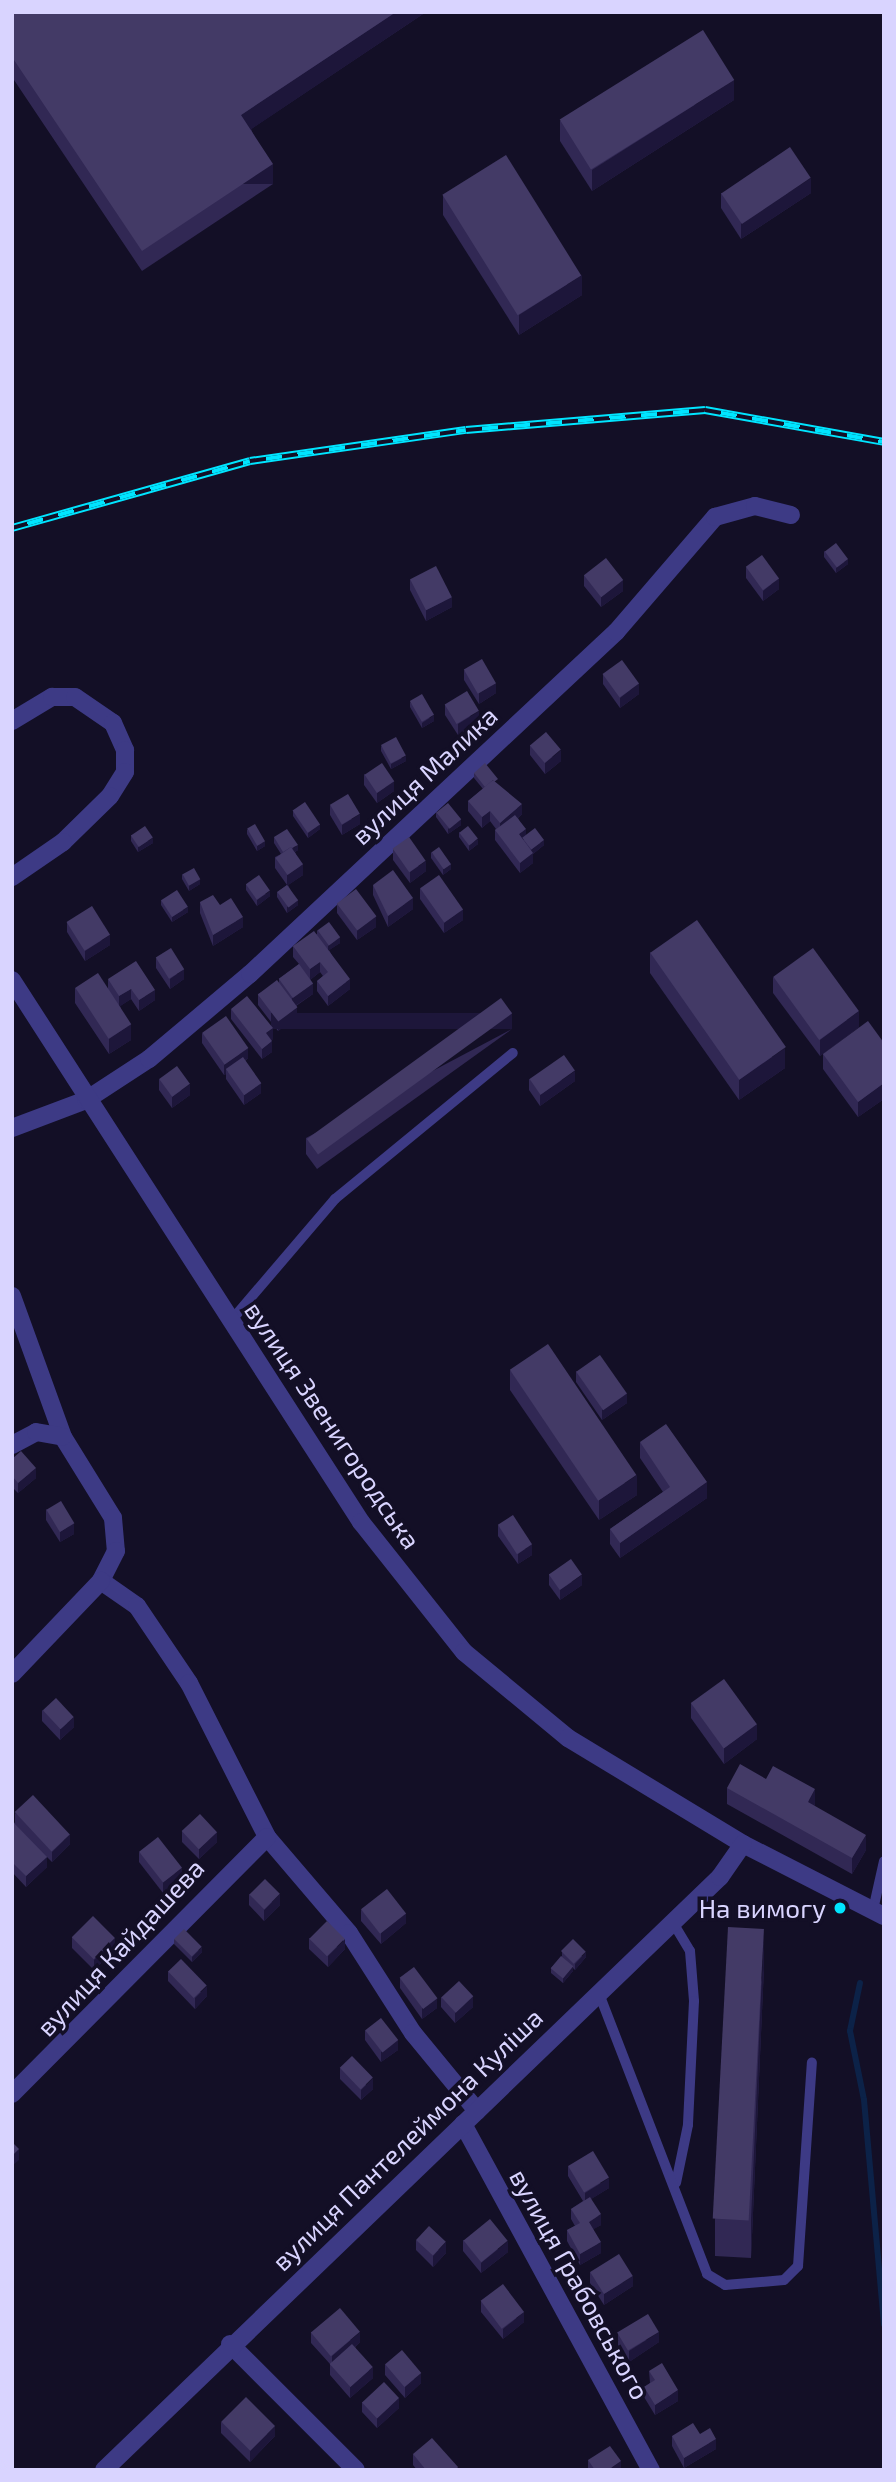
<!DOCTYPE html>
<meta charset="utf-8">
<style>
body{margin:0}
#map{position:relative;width:896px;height:2482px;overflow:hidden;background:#130f26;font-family:"Exo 2",sans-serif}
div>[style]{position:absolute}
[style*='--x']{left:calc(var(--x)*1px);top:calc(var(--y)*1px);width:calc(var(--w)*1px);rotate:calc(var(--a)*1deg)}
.stream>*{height:6px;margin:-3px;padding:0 3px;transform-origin:3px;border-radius:3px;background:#0c2248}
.service>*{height:10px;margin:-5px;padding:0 5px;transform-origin:5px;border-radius:5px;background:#3d3a85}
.minor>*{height:18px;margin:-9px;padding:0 9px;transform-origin:9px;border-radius:9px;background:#3d3a85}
.tertiary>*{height:18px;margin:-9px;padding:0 9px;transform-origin:9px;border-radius:9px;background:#3d3a85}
.rail>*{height:8px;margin-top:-4px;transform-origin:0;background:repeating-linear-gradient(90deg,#130f26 0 16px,#00e5ff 0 32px);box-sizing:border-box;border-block:2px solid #00e5ff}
.wall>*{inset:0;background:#312854}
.shaded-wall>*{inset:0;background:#1d163a;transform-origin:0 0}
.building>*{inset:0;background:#433a66;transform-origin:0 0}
.dots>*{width:19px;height:19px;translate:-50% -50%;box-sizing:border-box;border:4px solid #130f26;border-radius:50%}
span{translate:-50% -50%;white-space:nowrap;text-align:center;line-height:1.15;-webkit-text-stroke:7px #130f26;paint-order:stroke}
.street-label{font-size:26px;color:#d9d4ff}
.poi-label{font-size:26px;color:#d9d4ff}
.right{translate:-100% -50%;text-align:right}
.frame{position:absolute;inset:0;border:14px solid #d9d4ff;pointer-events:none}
</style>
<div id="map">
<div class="stream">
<div style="--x:860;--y:1983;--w:49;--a:101.8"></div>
<div style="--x:850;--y:2031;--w:70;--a:78.5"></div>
<div style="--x:864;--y:2100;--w:225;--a:84.9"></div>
</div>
<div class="service">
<div style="--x:230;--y:1322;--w:162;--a:-49.5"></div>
<div style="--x:335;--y:1199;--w:230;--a:-39.4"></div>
<div style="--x:873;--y:1910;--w:50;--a:-77.3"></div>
<div style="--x:672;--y:1921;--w:35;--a:59"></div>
<div style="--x:690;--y:1951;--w:50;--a:85.4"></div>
<div style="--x:694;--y:2001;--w:124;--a:92.8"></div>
<div style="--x:688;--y:2125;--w:59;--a:101.7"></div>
<div style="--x:598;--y:1991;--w:303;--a:68.9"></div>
<div style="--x:707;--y:2274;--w:21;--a:31"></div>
<div style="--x:725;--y:2285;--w:59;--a:-4.8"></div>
<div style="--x:784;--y:2280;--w:20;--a:-45"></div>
<div style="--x:798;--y:2266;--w:204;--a:-86.1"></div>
</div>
<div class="minor">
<div style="--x:12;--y:1128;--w:79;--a:-20.7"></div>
<div style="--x:86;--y:1100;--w:75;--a:-33.1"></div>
<div style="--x:149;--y:1059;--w:132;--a:-40.1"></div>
<div style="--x:250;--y:974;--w:501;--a:-43.06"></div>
<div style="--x:616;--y:632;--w:152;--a:-49.3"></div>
<div style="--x:715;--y:517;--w:41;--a:-15.4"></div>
<div style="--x:755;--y:506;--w:37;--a:14"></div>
<div style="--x:12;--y:1296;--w:150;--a:70.1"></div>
<div style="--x:63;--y:1437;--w:95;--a:58.3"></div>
<div style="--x:113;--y:1518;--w:33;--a:85"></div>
<div style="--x:116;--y:1551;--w:34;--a:117"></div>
<div style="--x:101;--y:1581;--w:44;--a:34.8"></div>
<div style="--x:137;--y:1606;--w:93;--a:56"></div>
<div style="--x:189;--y:1683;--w:173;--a:63.1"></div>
<div style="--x:267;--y:1837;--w:126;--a:49.5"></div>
<div style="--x:349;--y:1933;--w:119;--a:57.4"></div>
<div style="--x:413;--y:2033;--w:101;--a:50.6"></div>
<div style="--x:12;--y:1445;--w:27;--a:-28"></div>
<div style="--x:36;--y:1432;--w:27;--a:10"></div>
<div style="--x:12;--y:1674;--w:129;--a:-46.3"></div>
<div style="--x:12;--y:2094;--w:362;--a:-45.2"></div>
<div style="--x:463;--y:2124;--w:394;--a:61.5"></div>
<div style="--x:230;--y:2344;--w:178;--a:45"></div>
</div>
<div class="tertiary">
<div style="--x:12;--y:721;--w:47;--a:-31"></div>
<div style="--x:52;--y:697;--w:23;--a:0"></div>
<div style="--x:75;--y:697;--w:46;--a:34.4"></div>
<div style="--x:113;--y:723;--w:30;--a:66"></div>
<div style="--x:125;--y:750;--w:22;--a:90"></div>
<div style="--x:125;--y:772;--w:28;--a:122"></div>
<div style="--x:110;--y:796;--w:66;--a:135.6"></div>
<div style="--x:63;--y:842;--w:62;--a:145.5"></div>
<div style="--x:12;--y:980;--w:645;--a:57.22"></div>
<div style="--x:361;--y:1522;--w:166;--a:51.6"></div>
<div style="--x:464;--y:1652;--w:135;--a:39.6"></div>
<div style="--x:568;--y:1738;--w:205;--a:31.2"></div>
<div style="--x:743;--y:1844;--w:158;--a:27.1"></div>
<div style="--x:104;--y:2470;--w:855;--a:-43.91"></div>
<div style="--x:720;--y:1877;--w:40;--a:-55.1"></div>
</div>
<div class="rail">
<div style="--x:12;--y:528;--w:247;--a:-15.7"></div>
<div style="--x:250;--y:461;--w:218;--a:-8.2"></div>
<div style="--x:466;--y:430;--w:240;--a:-4.8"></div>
<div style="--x:705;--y:410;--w:182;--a:10.1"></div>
</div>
<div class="wall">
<div style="clip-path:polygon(12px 12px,426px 12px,251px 129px,273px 184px,142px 271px,12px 77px)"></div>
<div style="clip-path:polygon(734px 100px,592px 191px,560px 141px,560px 121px)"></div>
<div style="clip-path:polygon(721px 193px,811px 193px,741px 239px,721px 208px)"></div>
<div style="clip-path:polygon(443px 195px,582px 295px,519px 335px,443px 215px)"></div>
<div style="clip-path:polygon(824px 551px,848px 564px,836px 573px,824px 557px)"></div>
<div style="clip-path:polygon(746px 567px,779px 589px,763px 601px,746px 578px)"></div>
<div style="clip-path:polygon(584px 575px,623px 591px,601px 607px,584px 586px)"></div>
<div style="clip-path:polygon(410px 579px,452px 607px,426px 621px,410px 590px)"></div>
<div style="clip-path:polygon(464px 670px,496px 693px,479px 704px,464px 680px)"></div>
<div style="clip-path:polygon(603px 674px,639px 694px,620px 708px,603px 684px)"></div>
<div style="clip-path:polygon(410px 702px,434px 721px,422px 728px,410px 707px)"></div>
<div style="clip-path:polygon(445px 704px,479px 721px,458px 735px,445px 715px)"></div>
<div style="clip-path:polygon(530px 745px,561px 761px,545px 774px,530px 755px)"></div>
<div style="clip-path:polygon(381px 746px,406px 761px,391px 769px,381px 751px)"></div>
<div style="clip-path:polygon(474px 773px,497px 784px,522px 814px,518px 818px,526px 835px,544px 845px,533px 854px,533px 863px,520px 873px,495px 840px,495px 830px,496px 829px,490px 821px,482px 828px,468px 811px,468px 801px,483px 789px,474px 778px)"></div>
<div style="clip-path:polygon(364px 774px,394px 791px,377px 803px,364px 785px)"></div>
<div style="clip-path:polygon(330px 805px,360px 824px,342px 835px,330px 815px)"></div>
<div style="clip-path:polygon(293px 811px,320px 829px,308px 838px,293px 816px)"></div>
<div style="clip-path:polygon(436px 812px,461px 825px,448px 834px,436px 817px)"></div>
<div style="clip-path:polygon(247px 829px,265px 846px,257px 851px,247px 834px)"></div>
<div style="clip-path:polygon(459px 832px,478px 844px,469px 851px,459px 837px)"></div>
<div style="clip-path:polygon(131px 835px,153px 843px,138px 852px,131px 841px)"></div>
<div style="clip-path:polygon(274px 837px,298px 850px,295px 852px,303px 875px,288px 885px,298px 905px,287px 913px,277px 897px,277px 892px,287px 885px,275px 868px,275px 857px,281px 854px,274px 843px)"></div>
<div style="clip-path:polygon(393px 849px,426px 871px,410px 883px,393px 860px)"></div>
<div style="clip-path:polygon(431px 852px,451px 869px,443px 875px,431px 858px)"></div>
<div style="clip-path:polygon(182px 874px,200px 884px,189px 891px,182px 879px)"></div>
<div style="clip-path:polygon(246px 884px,270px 896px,257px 906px,246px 890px)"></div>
<div style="clip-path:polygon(373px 885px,413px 909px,388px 927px,373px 895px)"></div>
<div style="clip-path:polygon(420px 888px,463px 920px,444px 933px,420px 899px)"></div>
<div style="clip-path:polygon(161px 900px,188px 912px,172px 922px,161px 905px)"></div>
<div style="clip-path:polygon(200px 902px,220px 905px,243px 927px,213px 946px,200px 913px)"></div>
<div style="clip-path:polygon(337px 903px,376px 927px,357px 940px,337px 913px)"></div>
<div style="clip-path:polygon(67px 922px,110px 945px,85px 961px,67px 932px)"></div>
<div style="clip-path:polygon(317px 930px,340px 943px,329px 950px,350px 989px,328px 1006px,317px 991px,317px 981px,323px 976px,320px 972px,310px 980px,313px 994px,296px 1006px,297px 1017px,278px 1031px,258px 1005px,258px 994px,279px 983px,279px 979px,299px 964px,293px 957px,293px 946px,317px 934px)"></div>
<div style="clip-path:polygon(650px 952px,785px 1068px,739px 1100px,650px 973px)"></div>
<div style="clip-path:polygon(156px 958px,184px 979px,170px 989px,156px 968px)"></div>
<div style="clip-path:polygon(773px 977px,859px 1027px,820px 1056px,773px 993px)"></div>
<div style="clip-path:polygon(108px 979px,155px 1000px,139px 1011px,131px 999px,120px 1006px,131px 1040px,109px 1054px,75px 1003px,75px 988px,108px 989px)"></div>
<div style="clip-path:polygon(231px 1009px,273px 1039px,271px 1040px,272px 1052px,262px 1059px,231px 1019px)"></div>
<div style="clip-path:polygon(512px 1029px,317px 1169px,306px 1154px,306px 1138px)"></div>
<div style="clip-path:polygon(202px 1033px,248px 1058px,245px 1061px,261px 1093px,244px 1105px,226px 1079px,226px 1074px,224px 1075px,202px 1043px)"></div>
<div style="clip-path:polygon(884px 1043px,884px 1099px,858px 1117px,823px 1069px,823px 1054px)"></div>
<div style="clip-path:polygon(159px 1079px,190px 1095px,172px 1108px,159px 1090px)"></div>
<div style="clip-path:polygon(529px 1079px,575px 1081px,540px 1106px,529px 1090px)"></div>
<div style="clip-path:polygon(510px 1370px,637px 1495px,599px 1520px,510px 1390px)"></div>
<div style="clip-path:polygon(576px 1371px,627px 1403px,602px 1420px,576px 1382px)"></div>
<div style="clip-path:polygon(640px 1442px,707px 1498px,620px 1558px,610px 1544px,610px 1529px,663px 1492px,640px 1458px)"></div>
<div style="clip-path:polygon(12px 1459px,36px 1478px,18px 1493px,12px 1487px)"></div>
<div style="clip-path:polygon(46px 1509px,74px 1534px,60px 1542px,46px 1520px)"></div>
<div style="clip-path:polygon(498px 1525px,532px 1555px,518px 1564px,498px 1536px)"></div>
<div style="clip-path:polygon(549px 1574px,582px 1585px,560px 1600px,549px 1585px)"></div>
<div style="clip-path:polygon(691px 1703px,757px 1739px,724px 1764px,691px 1718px)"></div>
<div style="clip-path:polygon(42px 1710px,74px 1727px,60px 1740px,42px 1721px)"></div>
<div style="clip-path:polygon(766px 1779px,815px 1804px,814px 1806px,866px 1850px,852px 1874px,727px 1804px,727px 1788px)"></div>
<div style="clip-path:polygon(15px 1813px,70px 1844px,52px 1862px,47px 1857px,47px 1867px,26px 1887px,12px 1872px,12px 1821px,15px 1823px)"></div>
<div style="clip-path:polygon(182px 1831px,217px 1842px,199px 1859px,182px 1842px)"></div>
<div style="clip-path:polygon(139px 1852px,182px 1878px,163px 1893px,139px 1862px)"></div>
<div style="clip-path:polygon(249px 1894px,280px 1905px,264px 1921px,249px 1905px)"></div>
<div style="clip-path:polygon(361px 1910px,406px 1923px,381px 1944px,361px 1921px)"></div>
<div style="clip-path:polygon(72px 1937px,115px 1949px,94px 1970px,72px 1948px)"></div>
<div style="clip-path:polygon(309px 1938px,345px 1949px,328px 1967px,309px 1949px)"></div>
<div style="clip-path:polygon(174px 1939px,202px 1952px,192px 1962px,174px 1944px)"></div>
<div style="clip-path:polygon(562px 1952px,586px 1957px,575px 1970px,573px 1968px,573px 1971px,563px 1983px,551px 1973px,551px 1968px,562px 1956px)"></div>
<div style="clip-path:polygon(764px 1967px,751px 2258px,715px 2256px,715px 2219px)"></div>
<div style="clip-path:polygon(168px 1971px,207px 1996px,195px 2009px,168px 1981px)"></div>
<div style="clip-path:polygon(400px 1978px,437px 2008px,422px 2019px,400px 1988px)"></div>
<div style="clip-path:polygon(441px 1997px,473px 2007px,455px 2023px,441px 2007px)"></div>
<div style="clip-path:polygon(365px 2030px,398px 2050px,381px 2062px,365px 2040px)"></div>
<div style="clip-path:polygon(340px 2068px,373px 2089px,361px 2100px,340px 2079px)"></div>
<div style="clip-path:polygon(568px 2166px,609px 2188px,591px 2199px,601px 2225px,593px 2229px,601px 2253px,580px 2265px,567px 2241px,567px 2230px,575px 2226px,571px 2219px,571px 2209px,583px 2201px,568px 2176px)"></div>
<div style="clip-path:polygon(416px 2240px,446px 2253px,433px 2267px,416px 2250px)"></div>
<div style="clip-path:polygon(463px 2240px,508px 2252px,481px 2273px,463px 2251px)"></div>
<div style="clip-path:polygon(590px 2272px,633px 2286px,604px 2305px,590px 2283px)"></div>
<div style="clip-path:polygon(481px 2301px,524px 2322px,503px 2339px,481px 2312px)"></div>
<div style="clip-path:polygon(311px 2332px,360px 2342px,355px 2347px,373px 2378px,350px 2398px,330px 2375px,330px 2364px,311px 2343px)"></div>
<div style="clip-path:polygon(618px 2334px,659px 2342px,629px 2362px,618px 2345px)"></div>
<div style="clip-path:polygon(385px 2364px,421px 2383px,405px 2398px,385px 2375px)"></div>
<div style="clip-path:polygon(649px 2371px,678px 2401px,655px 2415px,644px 2397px,644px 2387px,650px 2383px)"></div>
<div style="clip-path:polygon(362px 2402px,399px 2408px,377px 2428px,362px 2412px)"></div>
<div style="clip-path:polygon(221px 2422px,275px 2436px,250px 2462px,221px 2433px)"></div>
<div style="clip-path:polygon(700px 2434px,716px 2449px,684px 2468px,672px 2446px,672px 2436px)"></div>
<div style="clip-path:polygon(413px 2454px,458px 2470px,417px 2470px,413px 2465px)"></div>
<div style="clip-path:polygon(588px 2460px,621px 2470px,588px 2470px)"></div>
</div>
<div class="shaded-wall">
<div style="clip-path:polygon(396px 12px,426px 12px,241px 136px,241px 115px)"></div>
<div style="clip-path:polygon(734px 80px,734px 100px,592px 191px,592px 170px)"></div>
<div style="left:273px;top:164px;width:20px;height:157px;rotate:90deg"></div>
<div style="clip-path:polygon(811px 178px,811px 193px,741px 239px,741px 223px)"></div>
<div style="clip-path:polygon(582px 275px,582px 295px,519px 335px,519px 315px)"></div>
<div style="clip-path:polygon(848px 559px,848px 564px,836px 573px,836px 568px)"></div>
<div style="clip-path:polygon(779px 578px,779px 589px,763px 601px,763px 591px)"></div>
<div style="clip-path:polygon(623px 580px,623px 591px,601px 607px,601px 597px)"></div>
<div style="clip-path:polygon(452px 597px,452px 607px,426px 621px,426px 610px)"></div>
<div style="clip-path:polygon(496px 683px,496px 693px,479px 704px,479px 693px)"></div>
<div style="clip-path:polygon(639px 683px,639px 694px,620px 708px,620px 698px)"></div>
<div style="clip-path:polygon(479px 711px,479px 721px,458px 735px,458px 724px)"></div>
<div style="clip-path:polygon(434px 715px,434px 721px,422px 728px,422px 723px)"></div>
<div style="clip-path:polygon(561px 750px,561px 761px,545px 774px,545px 763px)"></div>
<div style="clip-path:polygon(406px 756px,406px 761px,391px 769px,391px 764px)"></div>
<div style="clip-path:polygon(394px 781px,394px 791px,377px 803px,377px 793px)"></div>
<div style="clip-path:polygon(522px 804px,522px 814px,500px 833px,500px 823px)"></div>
<div style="clip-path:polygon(490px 811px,490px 821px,482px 828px,482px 817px)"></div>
<div style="clip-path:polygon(360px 814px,360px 824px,342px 835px,342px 825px)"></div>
<div style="clip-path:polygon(461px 819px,461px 825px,448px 834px,448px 829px)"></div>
<div style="clip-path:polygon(320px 824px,320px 829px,308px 838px,308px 833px)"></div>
<div style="clip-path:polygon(526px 829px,526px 840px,519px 840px,519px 834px)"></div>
<div style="clip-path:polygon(153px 838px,153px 843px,138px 852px,138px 847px)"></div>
<div style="clip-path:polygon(478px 839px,478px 844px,469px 851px,469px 845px)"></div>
<div style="clip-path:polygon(544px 840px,544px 845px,533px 854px,533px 863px,520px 873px,520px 863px,528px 852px)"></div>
<div style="clip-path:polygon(265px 841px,265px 846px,257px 851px,257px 846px)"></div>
<div style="clip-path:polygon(298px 845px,298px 850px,284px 859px,284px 854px)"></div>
<div style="clip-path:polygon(426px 861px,426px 871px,410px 883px,410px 872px)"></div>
<div style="clip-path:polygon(303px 864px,303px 875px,287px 886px,287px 875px)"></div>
<div style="clip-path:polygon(451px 864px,451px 869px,443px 875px,443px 869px)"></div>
<div style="clip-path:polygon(200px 879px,200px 884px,189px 891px,189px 885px)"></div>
<div style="clip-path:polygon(270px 891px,270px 896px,257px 906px,257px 900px)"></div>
<div style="clip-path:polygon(413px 898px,413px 909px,388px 927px,388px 916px)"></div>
<div style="clip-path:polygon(298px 900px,298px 905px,287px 913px,287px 907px)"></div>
<div style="clip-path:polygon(188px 907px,188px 912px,172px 922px,172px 917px)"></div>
<div style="clip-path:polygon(463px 909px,463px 920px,444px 933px,444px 923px)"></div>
<div style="clip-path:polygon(376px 916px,376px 927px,357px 940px,357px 930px)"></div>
<div style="clip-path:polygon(243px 917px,243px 927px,213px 946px,213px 935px)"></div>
<div style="clip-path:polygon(110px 935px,110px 945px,85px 961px,85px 951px)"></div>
<div style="clip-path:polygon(340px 937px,340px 943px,328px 951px,328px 946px)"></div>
<div style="clip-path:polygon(320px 962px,320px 972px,310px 980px,310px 969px)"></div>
<div style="clip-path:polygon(184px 969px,184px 979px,170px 989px,170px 979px)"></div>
<div style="clip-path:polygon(350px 979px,350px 989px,328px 1006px,328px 996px)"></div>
<div style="clip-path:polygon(313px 983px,313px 994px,292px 1008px,292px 998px)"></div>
<div style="clip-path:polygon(131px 989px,131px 999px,119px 1007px,119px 996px)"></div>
<div style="clip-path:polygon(155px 990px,155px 1000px,139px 1011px,139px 1000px)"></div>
<div style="clip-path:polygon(297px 1007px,297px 1017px,278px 1031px,278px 1021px)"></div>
<div style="clip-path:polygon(859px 1011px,859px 1027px,820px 1056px,820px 1040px)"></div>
<div style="left:512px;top:1013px;width:16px;height:241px;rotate:90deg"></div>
<div style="clip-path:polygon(131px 1024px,131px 1040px,109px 1054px,109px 1039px)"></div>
<div style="clip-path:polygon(273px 1028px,273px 1039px,266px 1044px,266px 1033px)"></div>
<div style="clip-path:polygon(272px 1041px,272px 1052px,262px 1059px,262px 1049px)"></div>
<div style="clip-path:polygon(248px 1048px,248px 1058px,228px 1072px,226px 1069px,226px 1074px,224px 1075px,224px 1065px)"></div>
<div style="clip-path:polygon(785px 1048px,785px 1068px,739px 1100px,739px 1080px)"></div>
<div style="clip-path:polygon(575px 1071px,575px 1081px,540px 1106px,540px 1095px)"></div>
<div style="clip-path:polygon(261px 1083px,261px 1093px,244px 1105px,244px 1095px)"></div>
<div style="clip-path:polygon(884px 1083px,884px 1099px,858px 1117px,858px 1102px)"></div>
<div style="clip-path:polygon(190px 1084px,190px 1095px,172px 1108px,172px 1097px)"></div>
<div style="clip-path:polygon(627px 1393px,627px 1403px,602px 1420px,602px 1410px)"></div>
<div style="clip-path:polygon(36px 1468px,36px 1478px,18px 1493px,18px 1483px)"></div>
<div style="clip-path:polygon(637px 1475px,637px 1495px,599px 1520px,599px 1500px)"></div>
<div style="clip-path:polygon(707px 1482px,707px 1498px,620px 1558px,620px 1543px)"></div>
<div style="clip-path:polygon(74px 1523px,74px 1534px,60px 1542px,60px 1532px)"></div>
<div style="clip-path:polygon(532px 1544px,532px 1555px,518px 1564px,518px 1554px)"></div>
<div style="left:14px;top:1564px;width:15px;height:2px;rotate:90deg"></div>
<div style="clip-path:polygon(582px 1575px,582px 1585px,560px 1600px,560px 1590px)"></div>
<div style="clip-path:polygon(74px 1717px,74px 1727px,60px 1740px,60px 1729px)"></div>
<div style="clip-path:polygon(757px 1724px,757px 1739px,724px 1764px,724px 1748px)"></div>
<div style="clip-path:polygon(815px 1789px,815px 1804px,808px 1818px,808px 1802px)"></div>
<div style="clip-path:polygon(217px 1832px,217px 1842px,199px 1859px,199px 1849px)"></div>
<div style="clip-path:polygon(70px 1834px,70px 1844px,52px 1862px,52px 1852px)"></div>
<div style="clip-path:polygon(866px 1835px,866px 1850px,852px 1874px,852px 1858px)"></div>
<div style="clip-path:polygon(47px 1857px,47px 1867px,26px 1887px,26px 1876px)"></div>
<div style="clip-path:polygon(182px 1868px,182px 1878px,163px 1893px,163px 1882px)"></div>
<div style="clip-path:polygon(280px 1894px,280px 1905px,264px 1921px,264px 1910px)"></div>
<div style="clip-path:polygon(406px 1913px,406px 1923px,381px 1944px,381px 1933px)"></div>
<div style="clip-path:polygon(764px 1929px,764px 1967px,751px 2258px,751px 2220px)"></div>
<div style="clip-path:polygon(115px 1938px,115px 1949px,94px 1970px,94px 1960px)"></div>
<div style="clip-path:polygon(345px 1939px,345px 1949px,328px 1967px,328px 1956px)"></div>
<div style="clip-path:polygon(202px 1947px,202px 1952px,192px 1962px,192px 1957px)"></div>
<div style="clip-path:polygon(586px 1952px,586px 1957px,575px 1970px,575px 1964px)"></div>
<div style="clip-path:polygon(573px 1966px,573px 1971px,563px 1983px,563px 1978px)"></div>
<div style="clip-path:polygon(207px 1986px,207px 1996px,195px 2009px,195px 1998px)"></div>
<div style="clip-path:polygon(473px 1996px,473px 2007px,455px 2023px,455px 2013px)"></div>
<div style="clip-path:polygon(437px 1998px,437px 2008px,422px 2019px,422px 2008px)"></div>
<div style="clip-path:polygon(398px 2040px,398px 2050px,381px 2062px,381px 2052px)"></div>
<div style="clip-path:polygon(373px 2078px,373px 2089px,361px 2100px,361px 2090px)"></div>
<div style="clip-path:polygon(19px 2149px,19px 2160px,12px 2166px,12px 2156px)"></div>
<div style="clip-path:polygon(609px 2178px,609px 2188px,585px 2203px,585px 2193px)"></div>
<div style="clip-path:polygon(601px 2214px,601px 2225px,589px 2232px,589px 2222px)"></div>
<div style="clip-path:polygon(508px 2241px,508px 2252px,481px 2273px,481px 2263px)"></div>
<div style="clip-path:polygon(446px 2242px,446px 2253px,433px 2267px,433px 2256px)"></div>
<div style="clip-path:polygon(601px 2242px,601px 2253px,580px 2265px,580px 2254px)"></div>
<div style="clip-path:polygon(633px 2276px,633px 2286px,604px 2305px,604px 2294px)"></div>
<div style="clip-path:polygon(524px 2312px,524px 2322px,503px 2339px,503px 2329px)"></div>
<div style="clip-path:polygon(360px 2332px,360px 2342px,332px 2367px,332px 2356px)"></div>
<div style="clip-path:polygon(659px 2332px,659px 2342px,629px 2362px,629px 2351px)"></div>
<div style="clip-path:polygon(373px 2367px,373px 2378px,350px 2398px,350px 2387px)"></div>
<div style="clip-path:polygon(421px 2373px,421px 2383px,405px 2398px,405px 2387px)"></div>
<div style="clip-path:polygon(678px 2390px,678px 2401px,655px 2415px,655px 2405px)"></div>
<div style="clip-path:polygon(399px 2398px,399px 2408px,377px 2428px,377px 2418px)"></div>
<div style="clip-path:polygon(275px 2426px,275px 2436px,250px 2462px,250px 2451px)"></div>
<div style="clip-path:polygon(716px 2439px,716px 2449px,684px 2468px,684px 2458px)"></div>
<div style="clip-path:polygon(621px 2461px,621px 2470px,608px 2470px)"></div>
</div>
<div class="building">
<div style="clip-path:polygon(12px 12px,396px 12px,241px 115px,273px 164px,142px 251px,12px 57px)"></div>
<div style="left:703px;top:30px;width:59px;height:169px;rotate:58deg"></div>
<div style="left:790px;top:147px;width:37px;height:83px;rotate:56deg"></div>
<div style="left:506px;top:155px;width:142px;height:75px;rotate:58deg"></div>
<div style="left:836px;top:543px;width:20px;height:14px;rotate:53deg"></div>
<div style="left:762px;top:555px;width:29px;height:20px;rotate:54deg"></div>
<div style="left:606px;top:558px;width:28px;height:28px;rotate:52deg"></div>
<div style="left:436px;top:566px;width:35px;height:29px;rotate:63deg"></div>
<div style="left:482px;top:659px;width:28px;height:21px;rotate:60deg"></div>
<div style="left:622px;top:660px;width:29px;height:24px;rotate:54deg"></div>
<div style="left:467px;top:691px;width:23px;height:26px;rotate:59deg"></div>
<div style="left:422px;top:694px;width:24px;height:14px;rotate:60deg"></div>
<div style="left:546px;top:732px;width:23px;height:21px;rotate:50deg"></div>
<div style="left:396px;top:737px;width:21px;height:17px;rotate:62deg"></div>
<div style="left:382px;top:763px;width:22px;height:21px;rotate:56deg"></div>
<div style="clip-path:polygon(485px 763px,498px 779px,494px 782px,493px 780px,485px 787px,474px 773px)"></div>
<div style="clip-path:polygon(493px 780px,522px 804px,500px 823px,490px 811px,482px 817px,468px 801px)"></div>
<div style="left:348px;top:794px;width:23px;height:21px;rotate:59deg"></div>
<div style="left:305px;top:802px;width:27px;height:15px;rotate:56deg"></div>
<div style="left:448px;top:803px;width:21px;height:15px;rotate:51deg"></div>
<div style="clip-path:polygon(515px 815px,526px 829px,519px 834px,533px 853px,520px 863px,495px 830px)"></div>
<div style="left:255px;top:824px;width:20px;height:9px;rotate:60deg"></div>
<div style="left:145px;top:826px;width:14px;height:17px;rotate:56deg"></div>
<div style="left:468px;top:826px;width:16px;height:11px;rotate:52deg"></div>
<div style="left:535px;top:828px;width:15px;height:16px;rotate:53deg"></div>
<div style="clip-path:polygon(287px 829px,298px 845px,292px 848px,291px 847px,283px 852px,274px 837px)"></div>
<div style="left:409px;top:837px;width:29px;height:20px;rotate:55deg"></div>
<div style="left:291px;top:847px;width:21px;height:19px;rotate:55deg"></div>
<div style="left:439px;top:847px;width:21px;height:9px;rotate:55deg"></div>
<div style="left:194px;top:868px;width:13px;height:13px;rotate:61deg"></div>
<div style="clip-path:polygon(393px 870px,413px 898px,388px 916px,373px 885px)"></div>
<div style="left:259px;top:875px;width:19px;height:16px;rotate:55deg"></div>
<div style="left:439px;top:875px;width:42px;height:23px;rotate:55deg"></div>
<div style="left:287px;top:885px;width:19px;height:12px;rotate:54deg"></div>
<div style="left:356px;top:889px;width:34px;height:24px;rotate:53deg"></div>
<div style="left:177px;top:890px;width:20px;height:19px;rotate:57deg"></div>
<div style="clip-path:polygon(213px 895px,220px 905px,231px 898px,243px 917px,213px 935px,200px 902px)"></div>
<div style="left:92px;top:906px;width:34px;height:30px;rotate:58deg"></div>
<div style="left:697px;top:920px;width:155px;height:57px;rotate:55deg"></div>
<div style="left:329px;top:922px;width:19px;height:14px;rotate:54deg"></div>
<div style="clip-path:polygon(314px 931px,350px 979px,328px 996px,317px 981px,328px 972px,320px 962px,310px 969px,293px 946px)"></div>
<div style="left:171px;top:948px;width:25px;height:18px;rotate:58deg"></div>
<div style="left:813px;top:948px;width:78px;height:49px;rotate:54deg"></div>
<div style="clip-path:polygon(136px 961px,155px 990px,139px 1000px,131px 989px,119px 996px,108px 979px)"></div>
<div style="left:299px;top:964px;width:24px;height:25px;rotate:54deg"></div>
<div style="left:98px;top:973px;width:61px;height:27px;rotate:57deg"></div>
<div style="left:277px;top:980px;width:34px;height:24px;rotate:53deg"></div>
<div style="clip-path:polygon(247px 996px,273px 1028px,266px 1033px,272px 1041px,262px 1049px,231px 1009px)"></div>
<div style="left:501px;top:998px;width:19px;height:240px;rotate:54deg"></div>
<div style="left:226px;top:1016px;width:39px;height:29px;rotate:55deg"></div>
<div style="clip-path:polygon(868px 1021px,884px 1043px,884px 1083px,858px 1102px,823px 1054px)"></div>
<div style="left:564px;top:1055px;width:19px;height:42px;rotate:55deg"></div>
<div style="left:243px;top:1057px;width:32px;height:21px;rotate:55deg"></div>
<div style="left:177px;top:1066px;width:22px;height:22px;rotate:54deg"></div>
<div style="left:548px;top:1344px;width:158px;height:46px;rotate:56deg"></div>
<div style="left:600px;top:1355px;width:47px;height:29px;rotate:55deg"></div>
<div style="clip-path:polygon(666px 1424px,707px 1482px,620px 1543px,610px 1529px,670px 1487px,640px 1442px)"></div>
<div style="clip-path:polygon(21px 1451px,36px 1468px,18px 1483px,12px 1476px,12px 1459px)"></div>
<div style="left:61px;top:1501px;width:26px;height:17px;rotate:59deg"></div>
<div style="left:513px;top:1515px;width:35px;height:18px;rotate:57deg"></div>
<div style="left:571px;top:1559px;width:19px;height:27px;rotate:55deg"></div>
<div style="left:724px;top:1679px;width:56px;height:41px;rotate:54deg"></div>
<div style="left:56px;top:1698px;width:26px;height:18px;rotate:47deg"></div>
<div style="clip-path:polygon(740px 1764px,766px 1779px,773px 1766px,815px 1789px,808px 1802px,866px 1835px,852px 1858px,727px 1788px)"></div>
<div style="left:33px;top:1795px;width:54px;height:25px;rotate:47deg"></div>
<div style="left:200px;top:1814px;width:25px;height:25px;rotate:47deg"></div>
<div style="clip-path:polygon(12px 1821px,47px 1857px,26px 1876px,12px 1862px)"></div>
<div style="left:158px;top:1837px;width:39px;height:24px;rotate:52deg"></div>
<div style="left:265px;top:1879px;width:21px;height:22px;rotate:45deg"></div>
<div style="left:387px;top:1889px;width:31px;height:33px;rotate:52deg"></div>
<div style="left:93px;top:1916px;width:31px;height:30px;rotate:45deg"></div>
<div style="left:327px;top:1921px;width:25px;height:25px;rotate:45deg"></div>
<div style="left:728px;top:1927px;width:36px;height:292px;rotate:3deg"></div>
<div style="left:184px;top:1929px;width:25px;height:14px;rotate:45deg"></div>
<div style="left:573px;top:1939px;width:18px;height:17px;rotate:45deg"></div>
<div style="left:561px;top:1956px;width:16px;height:16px;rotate:40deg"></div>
<div style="left:181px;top:1959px;width:37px;height:18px;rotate:46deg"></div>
<div style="left:414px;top:1967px;width:39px;height:18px;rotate:53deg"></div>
<div style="left:459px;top:1981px;width:21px;height:24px;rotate:47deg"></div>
<div style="left:381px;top:2018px;width:28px;height:20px;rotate:52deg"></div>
<div style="left:352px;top:2056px;width:30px;height:17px;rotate:46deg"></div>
<div style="clip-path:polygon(12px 2142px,19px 2149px,12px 2156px)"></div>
<div style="left:593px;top:2151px;width:31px;height:29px;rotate:59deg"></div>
<div style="clip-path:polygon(590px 2197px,601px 2214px,589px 2222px,601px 2242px,580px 2254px,567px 2230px,580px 2223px,571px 2209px)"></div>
<div style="left:490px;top:2219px;width:28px;height:34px;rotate:51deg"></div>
<div style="left:429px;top:2226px;width:23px;height:19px;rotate:43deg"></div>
<div style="left:619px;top:2254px;width:26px;height:34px;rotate:58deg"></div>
<div style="left:503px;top:2284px;width:35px;height:28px;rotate:53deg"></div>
<div style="left:340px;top:2308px;width:31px;height:38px;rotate:50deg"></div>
<div style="left:648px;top:2314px;width:21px;height:36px;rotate:59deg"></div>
<div style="left:352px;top:2344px;width:31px;height:30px;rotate:48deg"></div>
<div style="left:402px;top:2350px;width:30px;height:22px;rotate:50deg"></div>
<div style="clip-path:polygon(662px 2363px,678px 2390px,655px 2405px,644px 2387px,655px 2380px,649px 2371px)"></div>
<div style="left:384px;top:2382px;width:22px;height:30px;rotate:47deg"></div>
<div style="left:246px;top:2397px;width:41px;height:35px;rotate:45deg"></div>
<div style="clip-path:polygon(693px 2423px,700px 2434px,710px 2428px,716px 2439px,684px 2458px,672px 2436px)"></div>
<div style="clip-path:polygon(432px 2438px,458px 2467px,456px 2470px,426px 2470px,413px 2454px)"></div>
<div style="clip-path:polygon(610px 2446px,621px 2461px,608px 2470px,595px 2470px,588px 2460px)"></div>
</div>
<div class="dots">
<div style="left:840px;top:1908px;background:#00e5ff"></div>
</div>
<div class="street-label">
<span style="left:424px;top:775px;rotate:-43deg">вулиця Малика</span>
<span style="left:333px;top:1425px;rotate:56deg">вулиця Звенигородська</span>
<span style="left:120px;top:1947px;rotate:-47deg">вулиця Кайдашева</span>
<span style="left:407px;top:2139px;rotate:-44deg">вулиця Пантелеймона Куліша</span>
<span style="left:580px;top:2284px;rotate:61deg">вулиця Грабовського</span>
</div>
<div class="poi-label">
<span class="right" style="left:826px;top:1908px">На вимогу</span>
</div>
<div class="frame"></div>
</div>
